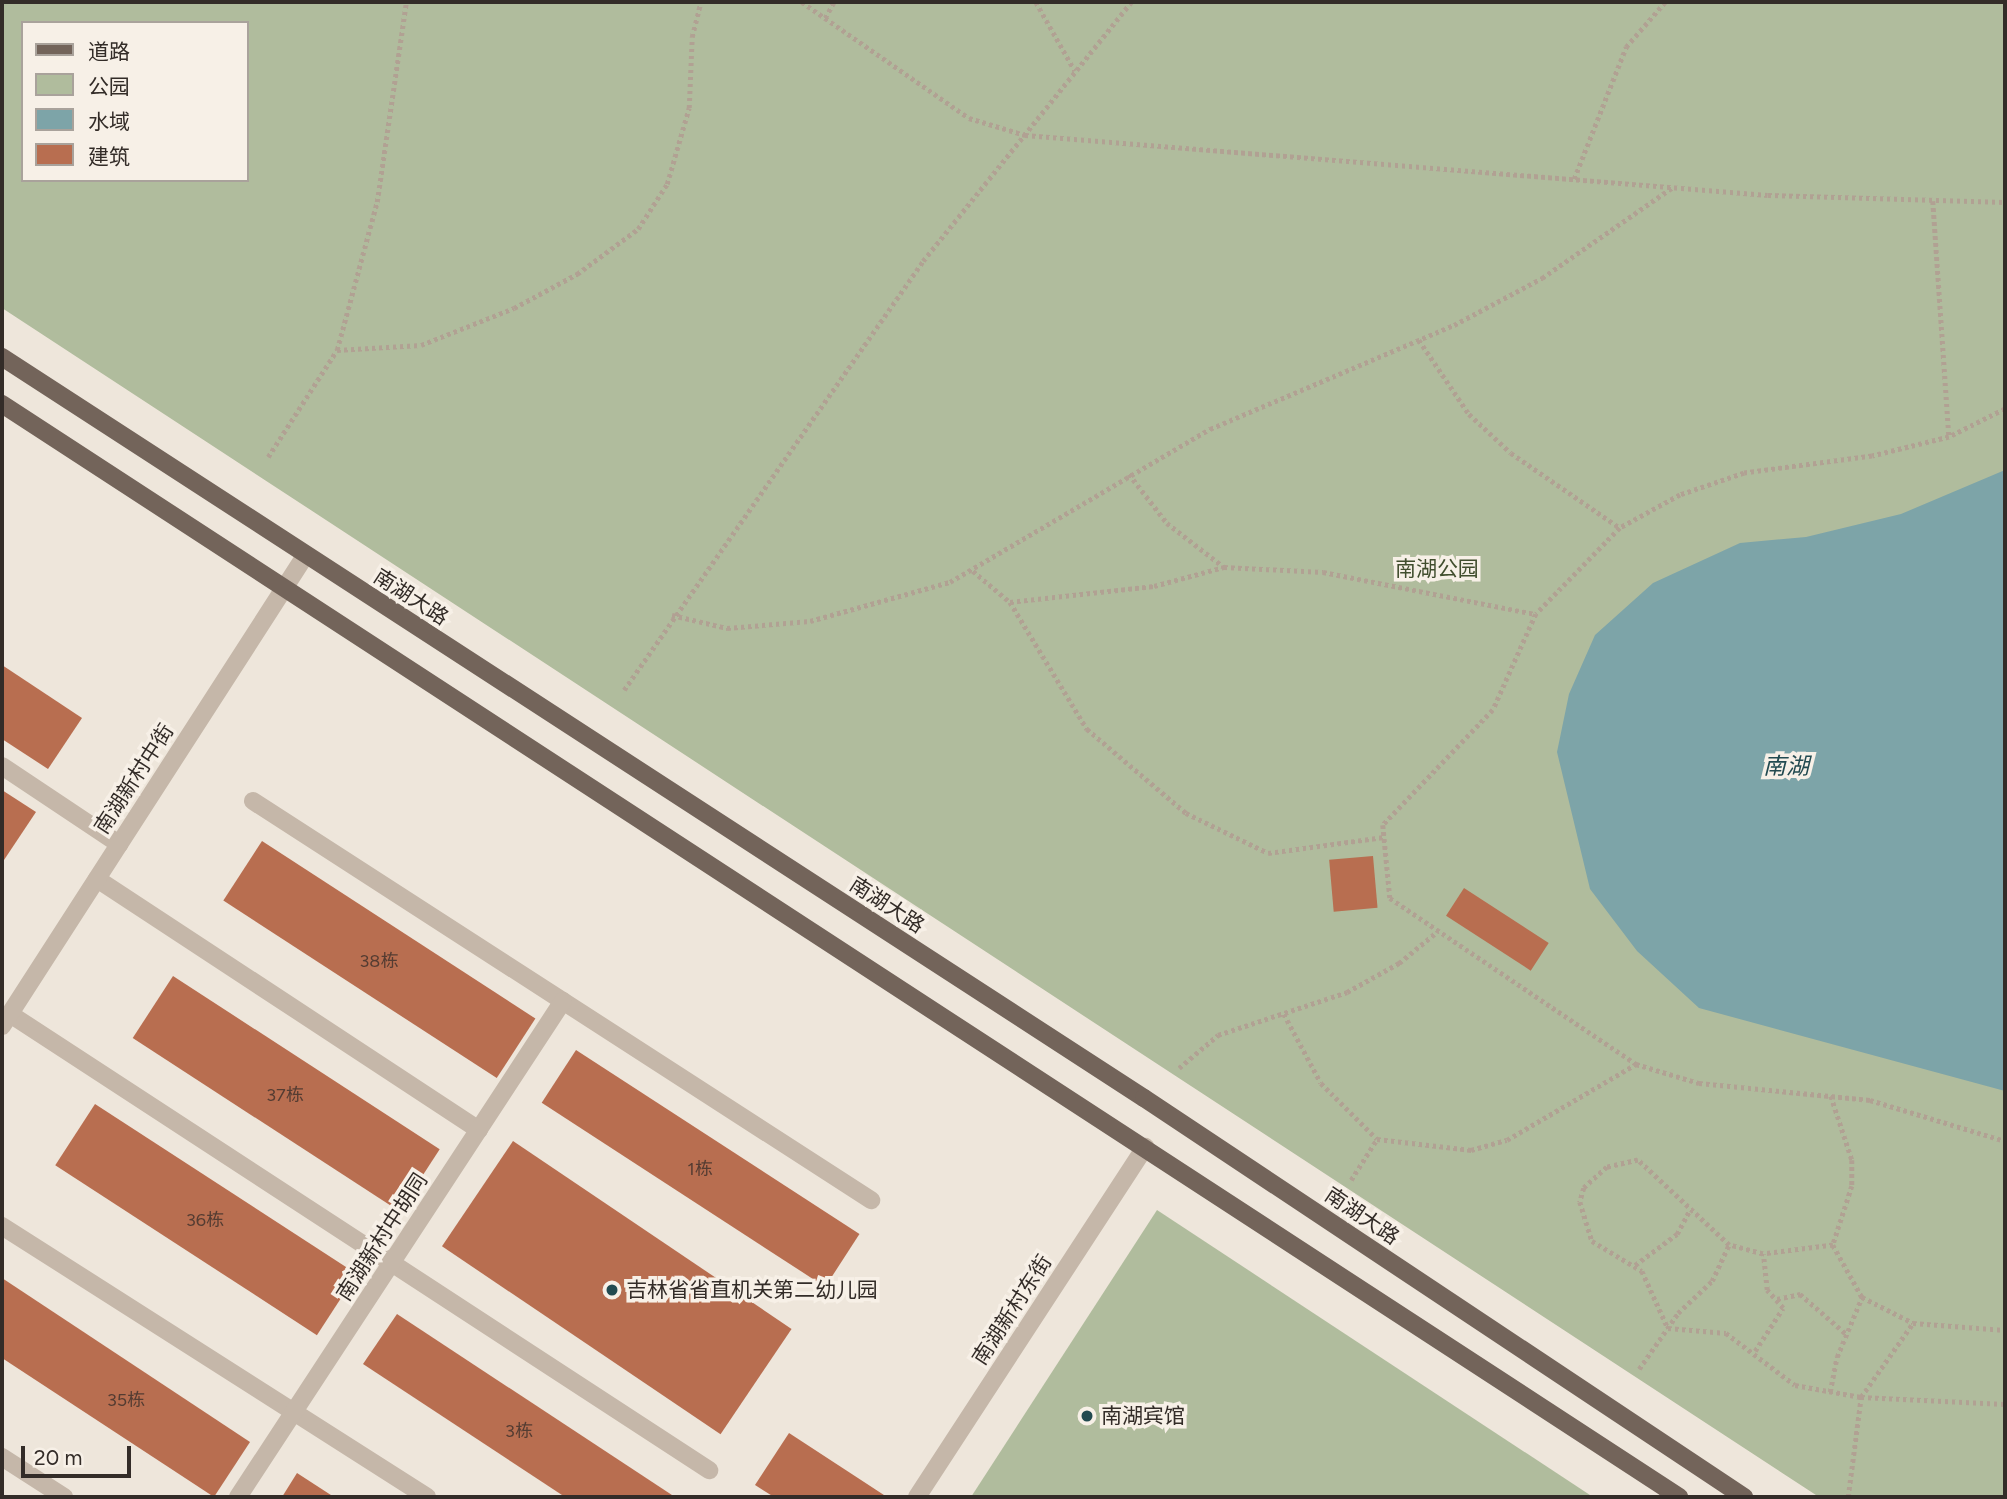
<!DOCTYPE html>
<meta charset="utf-8">
<style>
body{margin:0}
#map{position:relative;width:2007px;height:1499px;overflow:hidden;background:#eee6db;font-family:Figtree,"Noto Sans SC",sans-serif}
div>[style]{position:absolute}
[style*='--x']{left:calc(var(--x)*1px);top:calc(var(--y)*1px);width:calc(var(--w)*1px);rotate:calc(var(--a)*1deg)}
.green>*{inset:0;background:#b0bc9d}
.water>*{inset:0;background:#7da4a8}
.building>*{inset:0;background:#b86e50;transform-origin:0 0}
.path>*{height:4.5px;margin-top:-2.25px;transform-origin:0;background:repeating-linear-gradient(90deg,#b1a193 0 3.5px,transparent 0 7px)}
.service>*{height:18px;margin:-9px;padding:0 9px;transform-origin:9px;border-radius:9px;background:#c5b7a9}
.minor>*{height:18px;margin:-9px;padding:0 9px;transform-origin:9px;border-radius:9px;background:#c5b7a9}
.tertiary>*{height:18px;margin:-9px;padding:0 9px;transform-origin:9px;border-radius:9px;background:#c5b7a9}
.primary>*{height:18px;margin:-9px;padding:0 9px;transform-origin:9px;border-radius:9px;background:#73645a}
.dots>*{width:19px;height:19px;translate:-50% -50%;box-sizing:border-box;border:4px solid #f7f0e7;border-radius:50%}
span{translate:-50% -50%;white-space:nowrap;text-align:center;line-height:1.15;-webkit-text-stroke:7px #f7f0e7;paint-order:stroke}
.number-label{font-size:18px;color:#543c32}
.number-label span{-webkit-text-stroke-width:0}
.park-label{font-size:21px;color:#414e2e}
.street-label{font-size:21px;color:#332c28}
.poi-label{font-size:21px;color:#332c28}
.left{translate:0 -50%;text-align:left}
.water-label{font-size:23px;color:#224a50;font-style:italic}
.frame{position:absolute;inset:0;border:4px solid #332c28;pointer-events:none}
.legend{position:absolute;left:21px;top:21px;width:228px;height:161px;box-sizing:border-box;background:#f7f0e7;border:2px solid #a9a29b;margin:0;padding:9px 12px;list-style:none;font-size:21px;color:#332c28}
.legend li{display:flex;align-items:center;gap:14px;height:35px}
.legend b{width:35px;border:2px solid #a9a29b}
.scale{position:absolute;left:21px;top:1446px;width:110px;height:32px;box-sizing:border-box;border:4px solid #332c28;border-top:0;padding-left:9px;font-size:21px;line-height:24px;white-space:nowrap;color:#332c28;-webkit-text-stroke:5px #f7f0e7;paint-order:stroke}
</style>
<div id="map">
<div class="green">
<div style="clip-path:polygon(evenodd,2px 2px,2005px 2px,2005px 1497px,1819px 1497px,2px 308px,2px 2px,23px 23px,247px 23px,247px 180px,23px 180px,23px 23px)"></div>
<div style="clip-path:polygon(1157px 1210px,1593px 1497px,971px 1497px)"></div>
</div>
<div class="water">
<div style="clip-path:polygon(2005px 470px,2005px 1091px,1699px 1008px,1637px 951px,1590px 889px,1557px 752px,1569px 694px,1595px 635px,1653px 583px,1740px 543px,1806px 537px,1901px 514px)"></div>
</div>
<div class="building">
<div style="clip-path:polygon(2px 665px,82px 718px,48px 769px,2px 739px)"></div>
<div style="clip-path:polygon(2px 790px,36px 812px,2px 863px)"></div>
<div style="left:262px;top:841px;width:326px;height:71px;rotate:33deg"></div>
<div style="left:1373px;top:856px;width:52px;height:44px;rotate:85deg"></div>
<div style="left:1464px;top:888px;width:101px;height:33px;rotate:33deg"></div>
<div style="left:173px;top:976px;width:318px;height:74px;rotate:33deg"></div>
<div style="left:576px;top:1050px;width:338px;height:63px;rotate:33deg"></div>
<div style="left:95px;top:1104px;width:312px;height:73px;rotate:33deg"></div>
<div style="left:513px;top:1141px;width:336px;height:127px;rotate:34deg"></div>
<div style="clip-path:polygon(2px 1278px,250px 1442px,214px 1497px,2px 1358px)"></div>
<div style="clip-path:polygon(397px 1314px,675px 1497px,565px 1497px,363px 1364px)"></div>
<div style="clip-path:polygon(789px 1433px,887px 1497px,774px 1497px,755px 1485px)"></div>
<div style="clip-path:polygon(297px 1473px,334px 1497px,282px 1497px)"></div>
</div>
<div class="path">
<div style="--x:802;--y:2;--w:203;--a:34.8"></div>
<div style="--x:969;--y:118;--w:59;--a:16.9"></div>
<div style="--x:1025;--y:135;--w:745;--a:4.62"></div>
<div style="--x:1768;--y:195;--w:237;--a:1.7"></div>
<div style="--x:1036;--y:2;--w:79;--a:60.5"></div>
<div style="--x:825;--y:18;--w:18;--a:-61"></div>
<div style="--x:1574;--y:179;--w:142;--a:-68.5"></div>
<div style="--x:1626;--y:47;--w:60;--a:-49.1"></div>
<div style="--x:1933;--y:201;--w:237;--a:86.1"></div>
<div style="--x:1419;--y:340;--w:89;--a:56"></div>
<div style="--x:1469;--y:414;--w:57;--a:42.9"></div>
<div style="--x:1511;--y:453;--w:132;--a:34.5"></div>
<div style="--x:337;--y:350;--w:84;--a:-3.4"></div>
<div style="--x:421;--y:345;--w:100;--a:-21.7"></div>
<div style="--x:514;--y:308;--w:72;--a:-28.4"></div>
<div style="--x:577;--y:274;--w:76;--a:-36.4"></div>
<div style="--x:638;--y:229;--w:54;--a:-57.2"></div>
<div style="--x:667;--y:184;--w:79;--a:-73.9"></div>
<div style="--x:689;--y:108;--w:71;--a:-87.6"></div>
<div style="--x:692;--y:37;--w:36;--a:-76"></div>
<div style="--x:2005;--y:409;--w:63;--a:153.4"></div>
<div style="--x:1949;--y:437;--w:79;--a:166.1"></div>
<div style="--x:1872;--y:456;--w:129;--a:172.4"></div>
<div style="--x:1744;--y:473;--w:68;--a:161"></div>
<div style="--x:1680;--y:495;--w:68;--a:151.2"></div>
<div style="--x:1620;--y:528;--w:120;--a:134.3"></div>
<div style="--x:1536;--y:614;--w:105;--a:114.1"></div>
<div style="--x:1493;--y:710;--w:159;--a:133.7"></div>
<div style="--x:1383;--y:825;--w:73;--a:84.5"></div>
<div style="--x:1390;--y:898;--w:297;--a:34"></div>
<div style="--x:1636;--y:1064;--w:66;--a:16.8"></div>
<div style="--x:1699;--y:1083;--w:172;--a:5.7"></div>
<div style="--x:1870;--y:1100;--w:141;--a:16.9"></div>
<div style="--x:268;--y:457;--w:127;--a:-57.2"></div>
<div style="--x:337;--y:350;--w:153;--a:-74.9"></div>
<div style="--x:377;--y:202;--w:202;--a:-81.7"></div>
<div style="--x:1129;--y:474;--w:62;--a:52.2"></div>
<div style="--x:1167;--y:523;--w:72;--a:37.7"></div>
<div style="--x:973;--y:571;--w:48;--a:40"></div>
<div style="--x:1010;--y:602;--w:149;--a:58.8"></div>
<div style="--x:1087;--y:729;--w:130;--a:40.3"></div>
<div style="--x:1186;--y:813;--w:91;--a:26"></div>
<div style="--x:1268;--y:853;--w:117;--a:-7.9"></div>
<div style="--x:1010;--y:602;--w:145;--a:-6.3"></div>
<div style="--x:1154;--y:586;--w:73;--a:-15.2"></div>
<div style="--x:1224;--y:567;--w:99;--a:2.9"></div>
<div style="--x:1323;--y:572;--w:217;--a:11.2"></div>
<div style="--x:672;--y:615;--w:57;--a:13.3"></div>
<div style="--x:727;--y:628;--w:83;--a:-4.8"></div>
<div style="--x:810;--y:621;--w:145;--a:-15.6"></div>
<div style="--x:950;--y:582;--w:302;--a:-30.5"></div>
<div style="--x:1210;--y:429;--w:265;--a:-23.1"></div>
<div style="--x:1454;--y:325;--w:100;--a:-28.1"></div>
<div style="--x:1542;--y:278;--w:160;--a:-34.8"></div>
<div style="--x:624;--y:690;--w:523;--a:-55.12"></div>
<div style="--x:923;--y:261;--w:332;--a:-51.2"></div>
<div style="--x:1284;--y:1014;--w:78;--a:61.8"></div>
<div style="--x:1321;--y:1083;--w:79;--a:45"></div>
<div style="--x:1179;--y:1068;--w:51;--a:-40.2"></div>
<div style="--x:1218;--y:1035;--w:136;--a:-18.4"></div>
<div style="--x:1347;--y:992;--w:60;--a:-29.1"></div>
<div style="--x:1399;--y:963;--w:50;--a:-39.4"></div>
<div style="--x:1831;--y:1096;--w:67;--a:71.8"></div>
<div style="--x:1852;--y:1160;--w:26;--a:90"></div>
<div style="--x:1852;--y:1186;--w:62;--a:107.9"></div>
<div style="--x:1833;--y:1245;--w:60;--a:60.9"></div>
<div style="--x:1862;--y:1297;--w:57;--a:27"></div>
<div style="--x:1913;--y:1323;--w:92;--a:4.4"></div>
<div style="--x:1351;--y:1180;--w:49;--a:-57.6"></div>
<div style="--x:1377;--y:1139;--w:95;--a:6.7"></div>
<div style="--x:1471;--y:1150;--w:37;--a:-16"></div>
<div style="--x:1507;--y:1140;--w:150;--a:-30.5"></div>
<div style="--x:1833;--y:1245;--w:71;--a:172.7"></div>
<div style="--x:1763;--y:1254;--w:35;--a:-165"></div>
<div style="--x:1729;--y:1245;--w:125;--a:-137"></div>
<div style="--x:1638;--y:1160;--w:32;--a:167"></div>
<div style="--x:1607;--y:1167;--w:31;--a:138"></div>
<div style="--x:1584;--y:1188;--w:15;--a:106"></div>
<div style="--x:1580;--y:1202;--w:41;--a:72.9"></div>
<div style="--x:1592;--y:1241;--w:58;--a:31"></div>
<div style="--x:1642;--y:1271;--w:63;--a:65.5"></div>
<div style="--x:1668;--y:1328;--w:58;--a:4.9"></div>
<div style="--x:1726;--y:1333;--w:86;--a:37"></div>
<div style="--x:1795;--y:1385;--w:67;--a:10.3"></div>
<div style="--x:1861;--y:1397;--w:144;--a:2.8"></div>
<div style="--x:1635;--y:1265;--w:52;--a:-36.4"></div>
<div style="--x:1677;--y:1234;--w:27;--a:-62"></div>
<div style="--x:1777;--y:1299;--w:24;--a:-12"></div>
<div style="--x:1800;--y:1294;--w:60;--a:40.9"></div>
<div style="--x:1755;--y:1351;--w:51;--a:-56.9"></div>
<div style="--x:1783;--y:1308;--w:24;--a:-132"></div>
<div style="--x:1767;--y:1290;--w:36;--a:-96"></div>
<div style="--x:1639;--y:1369;--w:68;--a:-55.1"></div>
<div style="--x:1678;--y:1313;--w:47;--a:-43.3"></div>
<div style="--x:1712;--y:1281;--w:40;--a:-65"></div>
<div style="--x:1830;--y:1392;--w:36;--a:-79"></div>
<div style="--x:1837;--y:1357;--w:65;--a:-67.4"></div>
<div style="--x:1848;--y:1497;--w:101;--a:-82.6"></div>
<div style="--x:1861;--y:1397;--w:90;--a:-54.9"></div>
</div>
<div class="service">
<div style="--x:2;--y:766;--w:141;--a:33.7"></div>
<div style="--x:253;--y:801;--w:736;--a:32.85"></div>
<div style="--x:97;--y:879;--w:457;--a:33.3"></div>
<div style="--x:10;--y:1014;--w:835;--a:33.12"></div>
<div style="--x:2;--y:1226;--w:504;--a:32.52"></div>
<div style="--x:2;--y:1457;--w:74;--a:32.8"></div>
</div>
<div class="minor">
<div style="--x:238;--y:1497;--w:593;--a:-56.77"></div>
<div style="--x:917;--y:1497;--w:418;--a:-56.9"></div>
</div>
<div class="tertiary">
<div style="--x:2;--y:1026;--w:559;--a:-57.19"></div>
</div>
<div class="primary">
<div style="--x:2;--y:357;--w:1361;--a:32.98"></div>
<div style="--x:1144;--y:1098;--w:721;--a:33.62"></div>
<div style="--x:2;--y:404;--w:2002;--a:33.09"></div>
</div>
<div class="dots">
<div style="left:612px;top:1290px;background:#224a50"></div>
<div style="left:1087px;top:1416px;background:#224a50"></div>
</div>
<div class="number-label">
<span style="left:379px;top:961px">38栋</span>
<span style="left:285px;top:1095px">37栋</span>
<span style="left:700px;top:1169px">1栋</span>
<span style="left:205px;top:1220px">36栋</span>
<span style="left:126px;top:1400px">35栋</span>
<span style="left:519px;top:1431px">3栋</span>
</div>
<div class="park-label">
<span style="left:1437px;top:569px">南湖公园</span>
</div>
<div class="street-label">
<span style="left:411px;top:597px;rotate:33deg">南湖大路</span>
<span style="left:134px;top:779px;rotate:-57deg">南湖新村中街</span>
<span style="left:887px;top:905px;rotate:33deg">南湖大路</span>
<span style="left:1362px;top:1216px;rotate:34deg">南湖大路</span>
<span style="left:382px;top:1237px;rotate:-57deg">南湖新村中胡同</span>
<span style="left:1012px;top:1310px;rotate:-57deg">南湖新村东街</span>
</div>
<div class="poi-label">
<span class="left" style="left:626px;top:1290px">吉林省省直机关第二幼儿园</span>
<span class="left" style="left:1101px;top:1416px">南湖宾馆</span>
</div>
<div class="water-label">
<span style="left:1786px;top:766px">南湖</span>
</div>
<div class="frame"></div>
<ul class="legend">
<li><b style="height:9px;background:#73645a"></b>道路</li>
<li><b style="height:19px;background:#b0bc9d"></b>公园</li>
<li><b style="height:19px;background:#7da4a8"></b>水域</li>
<li><b style="height:19px;background:#b86e50"></b>建筑</li>
</ul>
<div class="scale">20 m</div>
</div>
